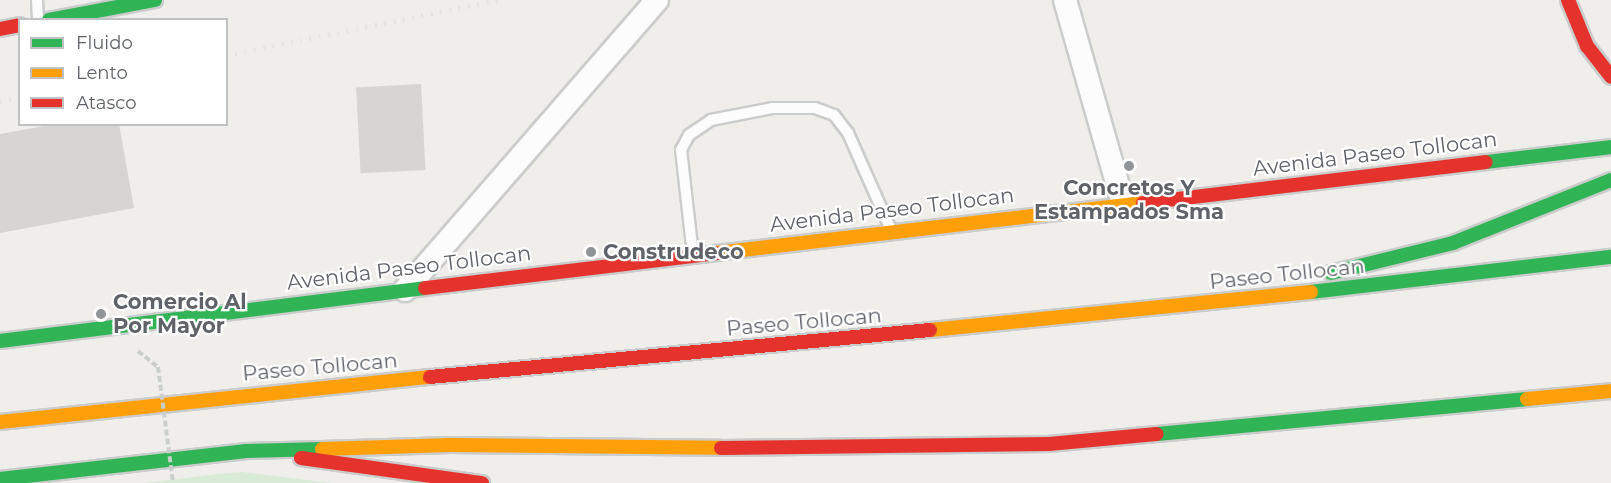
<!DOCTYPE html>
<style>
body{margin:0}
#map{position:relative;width:1611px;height:483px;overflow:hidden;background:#efeeea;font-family:Montserrat,sans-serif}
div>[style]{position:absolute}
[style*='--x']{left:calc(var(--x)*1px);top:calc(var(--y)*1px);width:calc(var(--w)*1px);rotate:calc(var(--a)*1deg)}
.green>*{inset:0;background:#d8ebd6}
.building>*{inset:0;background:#d6d5d3;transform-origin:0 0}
.path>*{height:4px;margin-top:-2px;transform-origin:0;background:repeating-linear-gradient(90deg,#cacfcc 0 6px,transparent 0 9px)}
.roads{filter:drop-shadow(2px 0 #cbcccc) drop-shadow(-2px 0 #cbcccc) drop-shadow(0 2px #cbcccc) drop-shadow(0 -2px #cbcccc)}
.lane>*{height:10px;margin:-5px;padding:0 5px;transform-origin:5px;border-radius:5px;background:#fdfcfc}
.street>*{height:22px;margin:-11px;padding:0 11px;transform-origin:11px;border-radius:11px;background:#fdfcfc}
.fast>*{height:14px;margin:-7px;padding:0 7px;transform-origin:7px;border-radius:7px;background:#30b455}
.slow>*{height:14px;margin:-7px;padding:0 7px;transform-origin:7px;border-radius:7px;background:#ff9f0a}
.jam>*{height:14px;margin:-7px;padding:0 7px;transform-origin:7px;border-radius:7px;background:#e5322d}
.rail>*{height:4.5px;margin-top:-2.25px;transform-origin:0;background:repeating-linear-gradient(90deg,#e4e4e4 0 1.5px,transparent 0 9.5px)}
.path-bridge>*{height:4px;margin-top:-2px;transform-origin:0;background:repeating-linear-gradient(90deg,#cacfcc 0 6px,transparent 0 9px)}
.dots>*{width:16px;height:16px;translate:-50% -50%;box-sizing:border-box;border:3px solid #fff;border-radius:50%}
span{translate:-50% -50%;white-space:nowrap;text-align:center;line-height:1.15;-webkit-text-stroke:4.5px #fff;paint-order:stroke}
.street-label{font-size:21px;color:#5f6368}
.poi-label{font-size:21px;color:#5f6368;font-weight:700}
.left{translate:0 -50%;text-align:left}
.legend{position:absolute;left:18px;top:18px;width:210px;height:108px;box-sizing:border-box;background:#fff;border:2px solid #bfc1c3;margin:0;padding:8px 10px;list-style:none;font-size:18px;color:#5f6368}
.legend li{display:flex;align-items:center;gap:12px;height:30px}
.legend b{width:30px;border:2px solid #bfc1c3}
</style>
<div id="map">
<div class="green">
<div style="clip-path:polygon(242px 472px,331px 483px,145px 483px,218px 474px)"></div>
</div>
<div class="building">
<div style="left:421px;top:84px;width:86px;height:65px;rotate:87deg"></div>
<div style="clip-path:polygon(55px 124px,119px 124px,134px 208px,0 233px,0 134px)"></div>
</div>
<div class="path">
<div style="--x:138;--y:351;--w:26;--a:39"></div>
</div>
<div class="roads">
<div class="lane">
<div style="--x:37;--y:0;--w:20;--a:87"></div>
<div style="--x:693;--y:255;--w:106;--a:-96.5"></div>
<div style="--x:681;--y:150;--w:17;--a:-62"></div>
<div style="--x:689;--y:135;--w:27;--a:-34"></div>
<div style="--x:711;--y:120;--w:62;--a:-11.1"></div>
<div style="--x:772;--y:108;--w:43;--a:0"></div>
<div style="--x:815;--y:108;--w:20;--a:20"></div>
<div style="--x:834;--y:115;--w:23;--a:52"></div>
<div style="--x:848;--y:133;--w:104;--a:66.1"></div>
</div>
<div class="street">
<div style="--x:1065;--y:0;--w:212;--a:74.1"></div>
<div style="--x:405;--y:290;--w:384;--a:-49"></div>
</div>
<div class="fast">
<div style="--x:49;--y:20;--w:108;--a:-10.7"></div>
<div style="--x:1486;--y:162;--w:126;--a:-6.8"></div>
<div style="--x:1331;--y:273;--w:126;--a:-13.8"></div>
<div style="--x:1453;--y:243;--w:170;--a:-21.7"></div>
<div style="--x:1311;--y:292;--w:302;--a:-6.7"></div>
<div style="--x:0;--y:341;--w:428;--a:-7.1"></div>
<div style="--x:1157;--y:434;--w:372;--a:-5.4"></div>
<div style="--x:0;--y:479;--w:248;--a:-6.5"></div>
<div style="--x:246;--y:451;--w:76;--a:-1.5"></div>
</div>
<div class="slow">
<div style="--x:717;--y:253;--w:429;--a:-6.7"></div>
<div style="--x:930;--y:330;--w:383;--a:-5.7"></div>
<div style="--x:1527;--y:399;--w:84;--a:-5.4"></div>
<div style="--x:0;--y:422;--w:432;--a:-6"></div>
<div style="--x:322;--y:449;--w:128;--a:-1.8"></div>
<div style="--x:450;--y:445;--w:271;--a:0.6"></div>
</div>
<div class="jam">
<div style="--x:1568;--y:0;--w:50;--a:67.6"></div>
<div style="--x:1587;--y:46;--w:39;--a:52"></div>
<div style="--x:0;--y:29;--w:20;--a:-11"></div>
<div style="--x:1143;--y:203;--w:345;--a:-6.8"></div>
<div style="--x:425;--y:288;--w:294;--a:-6.8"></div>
<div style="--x:430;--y:377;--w:502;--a:-5.37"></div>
<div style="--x:721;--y:448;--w:328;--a:-0.7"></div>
<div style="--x:1049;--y:444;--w:108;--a:-5.3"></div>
<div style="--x:301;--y:458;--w:183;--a:7.9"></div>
</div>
</div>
<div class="rail">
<div style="--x:226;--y:55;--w:279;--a:-11.4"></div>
<div style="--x:0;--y:101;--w:20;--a:-11"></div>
</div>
<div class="path-bridge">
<div style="--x:158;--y:367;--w:117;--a:82.6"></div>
</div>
<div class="dots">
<div style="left:1129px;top:166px;background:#919496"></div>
<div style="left:591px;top:252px;background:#919496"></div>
<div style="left:101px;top:314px;background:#919496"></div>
</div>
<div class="street-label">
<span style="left:1375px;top:154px;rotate:-7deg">Avenida Paseo Tollocan</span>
<span style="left:892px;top:210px;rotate:-7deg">Avenida Paseo Tollocan</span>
<span style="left:409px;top:268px;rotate:-7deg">Avenida Paseo Tollocan</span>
<span style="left:1287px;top:274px;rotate:-6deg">Paseo Tollocan</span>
<span style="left:804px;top:322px;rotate:-5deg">Paseo Tollocan</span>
<span style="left:320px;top:367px;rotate:-5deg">Paseo Tollocan</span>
</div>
<div class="poi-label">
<span style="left:1129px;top:200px">Concretos Y<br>Estampados Sma</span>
<span class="left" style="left:603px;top:252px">Construdeco</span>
<span class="left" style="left:113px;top:314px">Comercio Al<br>Por Mayor</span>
</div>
<ul class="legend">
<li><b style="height:8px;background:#30b455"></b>Fluido</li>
<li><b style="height:8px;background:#ff9f0a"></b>Lento</li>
<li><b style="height:8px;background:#e5322d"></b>Atasco</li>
</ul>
</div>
